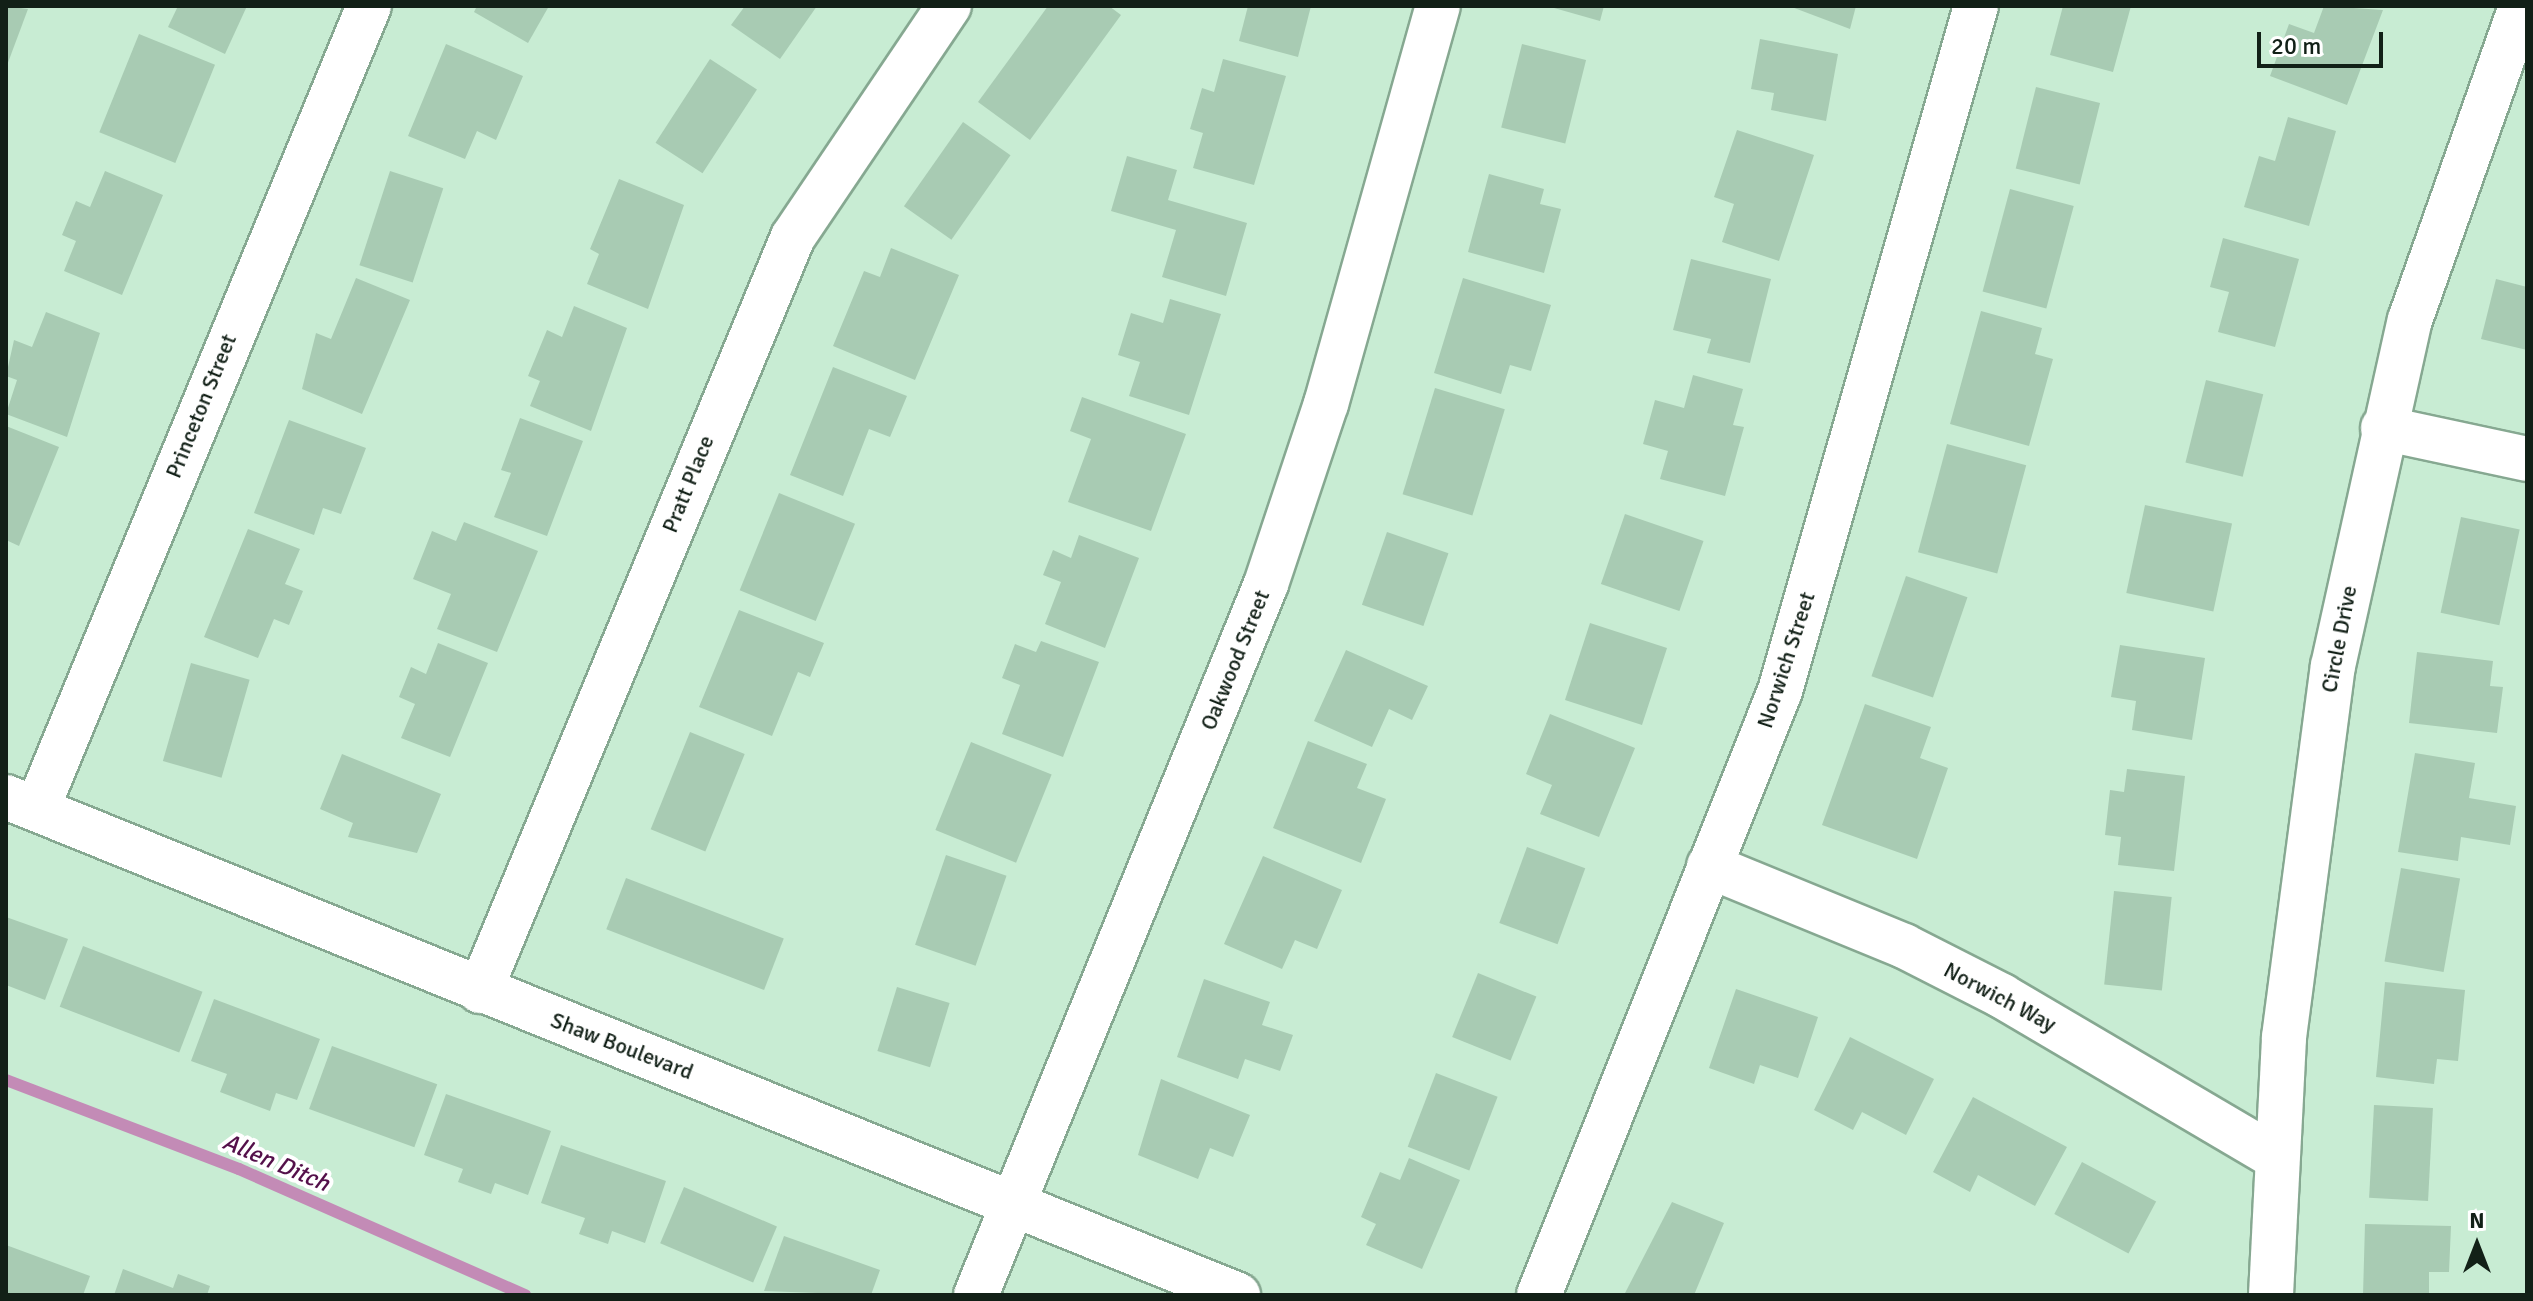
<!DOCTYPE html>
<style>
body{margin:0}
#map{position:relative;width:2533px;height:1301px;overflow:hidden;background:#c8ecd3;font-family:Signika,sans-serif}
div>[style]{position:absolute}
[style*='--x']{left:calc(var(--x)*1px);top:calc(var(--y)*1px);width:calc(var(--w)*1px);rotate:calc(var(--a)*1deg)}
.stream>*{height:12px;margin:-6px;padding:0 6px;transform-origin:6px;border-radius:6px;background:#c38bb6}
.building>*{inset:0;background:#a8cbb3;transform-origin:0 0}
.roads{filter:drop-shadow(2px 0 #86a891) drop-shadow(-2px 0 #86a891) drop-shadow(0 2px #86a891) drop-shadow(0 -2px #86a891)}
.street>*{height:44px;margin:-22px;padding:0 22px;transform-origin:22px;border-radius:22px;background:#fff}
span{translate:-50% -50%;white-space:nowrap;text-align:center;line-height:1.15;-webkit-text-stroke:8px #fff;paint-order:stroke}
.street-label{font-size:22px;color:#122017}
.water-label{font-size:24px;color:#54104a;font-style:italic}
.frame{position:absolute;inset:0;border:8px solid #122017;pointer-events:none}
.north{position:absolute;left:2437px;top:1205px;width:80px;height:80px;-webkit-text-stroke:6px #fff;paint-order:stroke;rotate:0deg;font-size:22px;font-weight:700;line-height:32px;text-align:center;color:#122017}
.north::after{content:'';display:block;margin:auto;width:28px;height:36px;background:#122017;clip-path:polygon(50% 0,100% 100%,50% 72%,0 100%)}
.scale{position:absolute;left:2257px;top:32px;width:126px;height:36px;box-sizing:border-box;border:4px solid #122017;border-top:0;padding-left:10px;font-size:24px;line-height:28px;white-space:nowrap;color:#122017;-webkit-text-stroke:6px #fff;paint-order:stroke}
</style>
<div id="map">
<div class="stream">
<div style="--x:6;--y:1080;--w:249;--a:20.9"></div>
<div style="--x:239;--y:1169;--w:313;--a:23.8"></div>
</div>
<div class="building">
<div style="clip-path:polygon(6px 6px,28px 9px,6px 68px)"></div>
<div style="clip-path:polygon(178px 6px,247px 6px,225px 54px,168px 27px)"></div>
<div style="clip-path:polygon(477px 6px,549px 6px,528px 43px,474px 12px)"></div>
<div style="clip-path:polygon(745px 6px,817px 6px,780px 59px,731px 25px)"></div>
<div style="clip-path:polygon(1048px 6px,1109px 6px,1121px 15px,1030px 140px,978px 102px)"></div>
<div style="clip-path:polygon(1248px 6px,1311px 6px,1298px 57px,1239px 41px)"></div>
<div style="clip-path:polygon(1547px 6px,1604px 6px,1600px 21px)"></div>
<div style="clip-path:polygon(1789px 6px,1856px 6px,1850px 29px)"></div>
<div style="clip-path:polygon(2063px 6px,2131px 6px,2113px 72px,2050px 55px)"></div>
<div style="clip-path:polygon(2324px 6px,2383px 10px,2347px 105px,2270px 76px,2289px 24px,2314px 33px)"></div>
<div style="left:139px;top:34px;width:82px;height:106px;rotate:22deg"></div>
<div style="clip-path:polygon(1760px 39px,1838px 54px,1826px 121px,1771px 110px,1774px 93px,1751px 89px)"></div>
<div style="clip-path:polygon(446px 44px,523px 76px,496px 140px,477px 131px,465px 159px,408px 136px)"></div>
<div style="left:1522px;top:44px;width:66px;height:86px;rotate:14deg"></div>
<div style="left:710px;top:59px;width:56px;height:100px;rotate:33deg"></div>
<div style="clip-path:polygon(1223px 59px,1286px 76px,1254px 185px,1193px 168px,1203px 133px,1190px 129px,1202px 88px,1214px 92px)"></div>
<div style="left:2036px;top:87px;width:66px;height:84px;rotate:14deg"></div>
<div style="clip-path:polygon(2288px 117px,2336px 131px,2309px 226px,2244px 207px,2259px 156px,2275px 161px)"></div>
<div style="left:963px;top:122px;width:58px;height:103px;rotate:35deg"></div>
<div style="clip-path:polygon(1737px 130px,1814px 155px,1779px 261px,1722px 242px,1734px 204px,1714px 197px)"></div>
<div style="clip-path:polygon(1127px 156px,1177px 170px,1168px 200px,1247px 223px,1226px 296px,1162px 277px,1176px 230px,1111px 211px)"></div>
<div style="clip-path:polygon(105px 171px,163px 195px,122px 295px,64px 271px,76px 241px,62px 235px,76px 201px,90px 207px)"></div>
<div style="left:390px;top:171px;width:56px;height:99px;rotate:18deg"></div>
<div style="clip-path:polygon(1489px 174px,1544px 189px,1540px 204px,1561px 209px,1544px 273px,1468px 252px)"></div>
<div style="clip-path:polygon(619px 179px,684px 205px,648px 309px,587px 284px,599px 254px,590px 249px)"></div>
<div style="left:2010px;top:189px;width:66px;height:106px;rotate:15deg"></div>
<div style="clip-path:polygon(2223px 238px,2299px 259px,2275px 347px,2218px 332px,2229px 292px,2210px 287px)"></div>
<div style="clip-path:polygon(891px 248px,959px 275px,915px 380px,833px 346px,864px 271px,880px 277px)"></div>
<div style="clip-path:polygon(1691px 259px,1771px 279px,1750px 363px,1707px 353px,1711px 339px,1673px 330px)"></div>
<div style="clip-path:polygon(356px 278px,410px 300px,362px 414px,302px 389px,316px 333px,331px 339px)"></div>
<div style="clip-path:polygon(1463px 278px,1551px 305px,1531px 371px,1510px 365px,1501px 394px,1434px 373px)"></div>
<div style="clip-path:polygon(2496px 279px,2527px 287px,2527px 350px,2481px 339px)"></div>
<div style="clip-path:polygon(1170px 299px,1221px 314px,1189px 415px,1129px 396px,1140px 362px,1118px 355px,1131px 313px,1163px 323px)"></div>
<div style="clip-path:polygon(574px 306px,627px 328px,591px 431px,530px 406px,540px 381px,528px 376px,547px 330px,562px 337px)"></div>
<div style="clip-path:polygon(1981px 311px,2042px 328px,2035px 354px,2053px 359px,2029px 446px,1950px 424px)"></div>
<div style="clip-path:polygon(46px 312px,100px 333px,67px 437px,6px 414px,17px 380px,6px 376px,14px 340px,32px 347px)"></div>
<div style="clip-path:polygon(833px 367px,907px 396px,890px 437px,869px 429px,843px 496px,790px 475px)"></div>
<div style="clip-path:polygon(1693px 375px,1743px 389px,1733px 425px,1744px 427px,1725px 496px,1660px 479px,1668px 451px,1643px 444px,1655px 400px,1684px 408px)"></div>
<div style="left:2206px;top:380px;width:59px;height:85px;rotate:14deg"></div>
<div style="left:1435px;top:388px;width:73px;height:111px;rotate:17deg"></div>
<div style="clip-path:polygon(1082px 397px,1186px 434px,1151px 531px,1068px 502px,1091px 439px,1070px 431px)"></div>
<div style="clip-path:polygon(520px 418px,583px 441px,547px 536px,494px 517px,511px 473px,501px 470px)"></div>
<div style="clip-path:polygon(289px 420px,366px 448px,341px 514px,323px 508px,314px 535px,254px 513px)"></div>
<div style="clip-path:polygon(6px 426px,59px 447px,19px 546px,6px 540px)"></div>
<div style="left:1947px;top:444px;width:82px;height:112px;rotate:15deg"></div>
<div style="left:779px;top:493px;width:82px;height:105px;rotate:22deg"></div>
<div style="left:2145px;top:505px;width:89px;height:90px;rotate:12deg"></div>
<div style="left:1625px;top:514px;width:83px;height:74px;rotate:19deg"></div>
<div style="left:2461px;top:517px;width:60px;height:98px;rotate:12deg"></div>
<div style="clip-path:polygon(464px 522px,538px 551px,497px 652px,437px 629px,451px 594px,413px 579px,432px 531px,456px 541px)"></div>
<div style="clip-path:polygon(248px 529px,300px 549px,285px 584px,303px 591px,289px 625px,274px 619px,258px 658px,204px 637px)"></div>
<div style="left:1387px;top:532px;width:65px;height:77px;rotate:19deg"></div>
<div style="clip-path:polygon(1079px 535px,1139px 558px,1105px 648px,1045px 624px,1061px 582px,1043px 575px,1053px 550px,1071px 558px)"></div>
<div style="left:1906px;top:576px;width:65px;height:106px;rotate:19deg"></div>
<div style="clip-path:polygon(739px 610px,824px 643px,810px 677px,798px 672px,772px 736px,699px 707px)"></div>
<div style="left:1590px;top:623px;width:81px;height:81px;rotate:18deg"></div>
<div style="clip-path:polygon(1041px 641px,1099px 662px,1063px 757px,1002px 734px,1020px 685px,1002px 678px,1015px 644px,1036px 652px)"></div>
<div style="clip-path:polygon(438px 643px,488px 663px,450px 757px,401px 738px,415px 704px,399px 697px,411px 667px,426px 674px)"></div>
<div style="clip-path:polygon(2120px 645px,2205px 658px,2192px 740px,2132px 730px,2136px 701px,2111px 697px)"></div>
<div style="clip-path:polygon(1346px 650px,1428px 686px,1412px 720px,1389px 709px,1372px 747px,1314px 721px)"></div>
<div style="clip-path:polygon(2417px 652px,2493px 661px,2490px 686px,2503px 687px,2497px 733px,2409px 723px)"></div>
<div style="left:191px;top:663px;width:61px;height:102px;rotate:16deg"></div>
<div style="clip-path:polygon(1865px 704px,1931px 727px,1920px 758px,1948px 768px,1917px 859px,1822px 825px)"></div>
<div style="clip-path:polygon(1550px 714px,1635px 748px,1599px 837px,1540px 814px,1552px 785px,1526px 774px)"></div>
<div style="left:690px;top:732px;width:59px;height:105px;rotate:22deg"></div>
<div style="clip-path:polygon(1308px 741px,1367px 764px,1357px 788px,1386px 799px,1361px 863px,1273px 828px)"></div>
<div style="left:971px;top:742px;width:87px;height:95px;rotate:22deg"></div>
<div style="clip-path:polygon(2415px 753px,2475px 763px,2469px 798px,2516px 806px,2510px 845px,2461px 837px,2458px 861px,2398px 852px)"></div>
<div style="clip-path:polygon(342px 754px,441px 794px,417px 853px,348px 837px,353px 823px,320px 809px)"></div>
<div style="clip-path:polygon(2127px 769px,2185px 776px,2174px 871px,2118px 865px,2121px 837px,2105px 835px,2110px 790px,2124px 792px)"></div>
<div style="left:1527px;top:847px;width:62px;height:81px;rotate:20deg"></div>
<div style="left:946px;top:855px;width:64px;height:95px;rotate:19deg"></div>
<div style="clip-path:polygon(1263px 856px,1342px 890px,1317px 949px,1295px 940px,1282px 969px,1224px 944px)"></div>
<div style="left:2401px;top:868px;width:60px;height:95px;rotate:10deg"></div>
<div style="left:626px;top:878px;width:169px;height:55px;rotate:21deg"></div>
<div style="left:2114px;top:891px;width:58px;height:94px;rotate:6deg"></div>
<div style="clip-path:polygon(6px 917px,68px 939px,45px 1000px,6px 985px)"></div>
<div style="left:83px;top:946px;width:128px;height:65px;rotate:21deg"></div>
<div style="left:1478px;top:973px;width:63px;height:69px;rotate:22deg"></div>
<div style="clip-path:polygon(1204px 979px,1270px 1002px,1262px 1025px,1293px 1035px,1280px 1071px,1245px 1059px,1238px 1079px,1177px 1057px)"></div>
<div style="clip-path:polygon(2385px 982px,2465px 990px,2458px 1061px,2437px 1059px,2434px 1084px,2376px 1077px)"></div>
<div style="left:897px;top:987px;width:55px;height:67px;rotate:17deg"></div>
<div style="clip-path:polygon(1736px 989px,1818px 1017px,1798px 1078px,1760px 1065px,1754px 1084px,1709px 1068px)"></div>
<div style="clip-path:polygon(214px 999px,320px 1039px,297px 1100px,276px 1093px,270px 1111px,220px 1092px,227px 1074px,191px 1061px)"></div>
<div style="clip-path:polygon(1850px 1037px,1934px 1079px,1906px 1135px,1862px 1112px,1853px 1130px,1814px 1110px)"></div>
<div style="left:332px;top:1046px;width:112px;height:67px;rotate:20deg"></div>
<div style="left:1436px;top:1073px;width:66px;height:79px;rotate:21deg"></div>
<div style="clip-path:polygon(1161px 1079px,1250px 1115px,1233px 1157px,1210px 1148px,1198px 1179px,1138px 1155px)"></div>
<div style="clip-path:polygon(446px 1094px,551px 1131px,528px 1195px,495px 1183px,491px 1194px,458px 1182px,463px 1169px,424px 1155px)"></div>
<div style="clip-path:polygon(1973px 1097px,2067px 1147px,2035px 1206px,1978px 1175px,1970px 1192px,1933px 1172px)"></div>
<div style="left:2374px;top:1105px;width:59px;height:93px;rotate:3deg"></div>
<div style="clip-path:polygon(561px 1145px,666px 1181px,645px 1243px,612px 1231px,608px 1244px,579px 1234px,585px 1218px,541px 1203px)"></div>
<div style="clip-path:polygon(1409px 1158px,1460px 1180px,1422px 1269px,1366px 1245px,1376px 1224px,1361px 1217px,1380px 1172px,1400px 1180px)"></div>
<div style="left:2082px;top:1162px;width:84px;height:59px;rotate:28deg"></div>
<div style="left:684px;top:1187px;width:101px;height:61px;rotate:23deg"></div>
<div style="clip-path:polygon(1672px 1202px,1724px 1223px,1694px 1295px,1624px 1295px)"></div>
<div style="clip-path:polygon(2365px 1224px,2451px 1226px,2449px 1272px,2429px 1272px,2429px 1295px,2363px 1295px)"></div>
<div style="clip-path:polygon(784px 1236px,880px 1270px,871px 1295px,764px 1291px)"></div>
<div style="clip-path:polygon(6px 1245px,90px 1276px,83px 1295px,6px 1295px)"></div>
<div style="clip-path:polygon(123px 1269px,173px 1288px,178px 1274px,210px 1286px,207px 1295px,114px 1295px)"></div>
</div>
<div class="roads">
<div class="street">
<div style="--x:2383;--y:428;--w:147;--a:12.1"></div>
<div style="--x:6;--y:797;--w:1329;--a:22.01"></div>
<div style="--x:37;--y:809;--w:869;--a:-67.54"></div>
<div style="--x:1709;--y:866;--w:211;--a:22.3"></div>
<div style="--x:1904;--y:946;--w:110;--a:27"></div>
<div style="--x:2002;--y:996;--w:317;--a:30.5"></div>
<div style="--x:480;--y:991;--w:816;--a:-67.46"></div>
<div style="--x:793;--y:237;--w:279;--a:-56"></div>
<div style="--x:976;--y:1295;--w:768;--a:-67.81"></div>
<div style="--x:1266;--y:584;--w:190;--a:-71.6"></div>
<div style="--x:1326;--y:404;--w:413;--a:-74.3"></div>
<div style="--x:1539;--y:1295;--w:650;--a:-68.25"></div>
<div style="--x:1780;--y:691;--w:712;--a:-74.03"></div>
<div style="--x:2271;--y:1295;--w:258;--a:-87.1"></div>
<div style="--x:2284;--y:1037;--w:374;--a:-82.5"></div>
<div style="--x:2333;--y:666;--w:354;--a:-77.5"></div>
<div style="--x:2410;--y:320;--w:333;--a:-70.5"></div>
</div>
</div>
<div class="street-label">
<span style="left:201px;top:406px;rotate:-68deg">Princeton Street</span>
<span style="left:688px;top:484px;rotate:-68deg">Pratt Place</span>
<span style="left:2339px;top:639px;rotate:-79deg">Circle Drive</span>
<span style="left:1235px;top:660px;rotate:-68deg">Oakwood Street</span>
<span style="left:1786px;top:660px;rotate:-72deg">Norwich Street</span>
<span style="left:2000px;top:997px;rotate:28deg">Norwich Way</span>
<span style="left:622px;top:1046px;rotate:21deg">Shaw Boulevard</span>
</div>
<div class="water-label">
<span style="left:276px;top:1163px;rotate:23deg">Allen Ditch</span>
</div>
<div class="frame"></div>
<div class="north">N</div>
<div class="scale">20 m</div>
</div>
